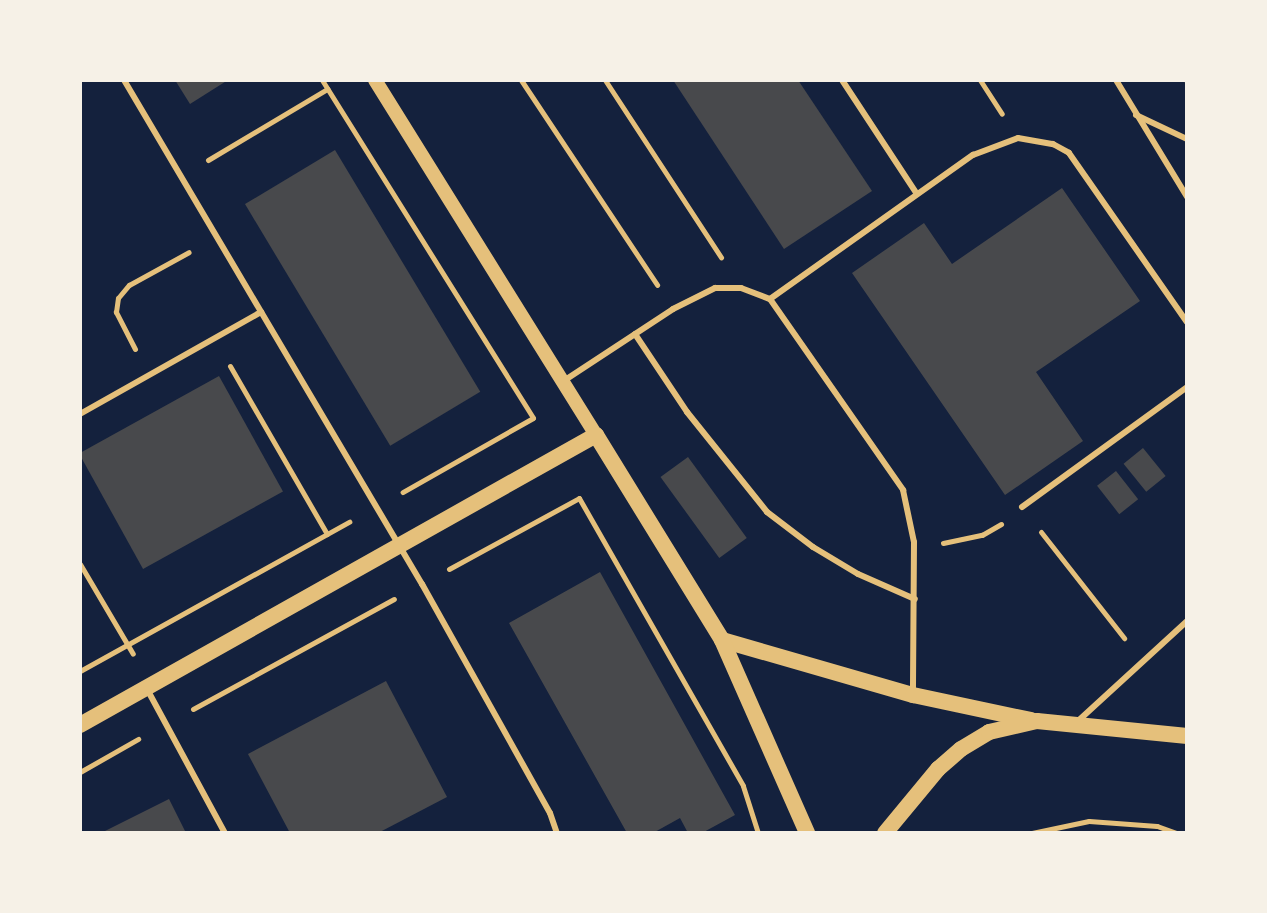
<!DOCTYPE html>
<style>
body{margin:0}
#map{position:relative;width:1267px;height:913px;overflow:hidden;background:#14213d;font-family:Roboto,sans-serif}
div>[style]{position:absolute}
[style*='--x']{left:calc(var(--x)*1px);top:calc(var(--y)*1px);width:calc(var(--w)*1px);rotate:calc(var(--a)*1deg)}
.building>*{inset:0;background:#48494c;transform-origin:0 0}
.path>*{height:5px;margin:-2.5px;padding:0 2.5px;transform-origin:2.5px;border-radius:2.5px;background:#e5c07b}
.service>*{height:6px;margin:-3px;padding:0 3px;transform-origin:3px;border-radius:3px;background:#e5c07b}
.tertiary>*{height:14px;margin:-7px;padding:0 7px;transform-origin:7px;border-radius:7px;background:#e5c07b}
.secondary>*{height:16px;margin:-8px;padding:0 8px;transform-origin:8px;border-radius:8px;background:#e5c07b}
span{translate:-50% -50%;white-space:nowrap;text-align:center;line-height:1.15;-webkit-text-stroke:8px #f6f1e7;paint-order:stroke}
.frame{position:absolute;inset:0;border:82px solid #f6f1e7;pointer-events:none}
</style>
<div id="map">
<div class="building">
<div style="clip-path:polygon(175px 80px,228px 80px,190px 104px)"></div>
<div style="clip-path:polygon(673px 80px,798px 80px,872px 191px,784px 249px)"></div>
<div style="left:335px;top:150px;width:282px;height:105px;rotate:59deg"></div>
<div style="clip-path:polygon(1062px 188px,1140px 301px,1036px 372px,1083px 441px,1005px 495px,852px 273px,924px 223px,952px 264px)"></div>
<div style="left:219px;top:376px;width:132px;height:160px;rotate:61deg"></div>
<div style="left:1143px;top:448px;width:36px;height:25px;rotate:51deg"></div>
<div style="left:688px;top:457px;width:100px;height:34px;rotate:54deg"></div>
<div style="left:1116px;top:471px;width:36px;height:24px;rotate:52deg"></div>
<div style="clip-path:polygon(600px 572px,735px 815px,702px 833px,688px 833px,680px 818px,653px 833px,627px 833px,509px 623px)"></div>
<div style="clip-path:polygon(386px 681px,447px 797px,378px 833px,290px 833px,248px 754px)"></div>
<div style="clip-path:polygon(169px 799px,186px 833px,101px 833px)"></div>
</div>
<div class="path">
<div style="--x:322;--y:80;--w:398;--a:58"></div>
<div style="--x:533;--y:418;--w:150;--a:150.4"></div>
<div style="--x:521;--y:80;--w:246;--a:56.4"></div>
<div style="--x:605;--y:80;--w:212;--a:56.8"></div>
<div style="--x:980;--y:80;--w:40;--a:57.1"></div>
<div style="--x:1186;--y:80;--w:1;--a:45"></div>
<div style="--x:208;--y:160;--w:139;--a:-30.8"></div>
<div style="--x:135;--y:349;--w:42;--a:-117.2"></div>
<div style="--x:116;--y:312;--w:14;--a:-82"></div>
<div style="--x:118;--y:298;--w:17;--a:-50"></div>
<div style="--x:129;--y:285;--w:68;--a:-28.8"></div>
<div style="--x:230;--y:366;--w:194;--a:60"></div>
<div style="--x:1041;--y:532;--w:135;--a:51.9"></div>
<div style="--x:943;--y:543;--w:40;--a:-12"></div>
<div style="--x:982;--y:535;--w:22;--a:-30"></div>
<div style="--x:80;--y:564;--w:104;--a:59.5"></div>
<div style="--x:449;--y:569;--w:148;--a:-28.6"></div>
<div style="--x:579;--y:498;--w:331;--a:60.3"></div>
<div style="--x:743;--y:786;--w:49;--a:72.3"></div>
<div style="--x:80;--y:671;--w:308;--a:-29"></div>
<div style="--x:193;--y:709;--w:229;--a:-28.7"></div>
<div style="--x:80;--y:772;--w:67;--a:-29.6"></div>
<div style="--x:1032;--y:833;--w:58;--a:-11.9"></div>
<div style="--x:1089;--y:821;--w:68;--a:4.2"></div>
<div style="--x:1157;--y:826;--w:20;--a:20"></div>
</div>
<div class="service">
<div style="--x:124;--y:80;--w:586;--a:59.41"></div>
<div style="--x:422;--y:584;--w:262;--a:60.8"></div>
<div style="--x:550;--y:813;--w:21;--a:71"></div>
<div style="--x:842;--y:80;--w:136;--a:56.7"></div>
<div style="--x:1116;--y:80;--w:137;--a:58.7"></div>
<div style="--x:1136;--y:115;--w:56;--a:25.2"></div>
<div style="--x:770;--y:299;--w:249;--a:-35.4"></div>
<div style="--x:973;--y:155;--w:48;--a:-20.7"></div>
<div style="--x:1018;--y:138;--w:36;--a:10"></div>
<div style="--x:1053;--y:144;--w:18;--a:29"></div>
<div style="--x:1069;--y:153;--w:206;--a:55.1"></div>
<div style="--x:635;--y:334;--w:94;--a:56.3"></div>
<div style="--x:687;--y:412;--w:128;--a:51.3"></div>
<div style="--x:767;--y:512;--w:58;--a:37.3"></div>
<div style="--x:813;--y:547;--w:52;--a:31"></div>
<div style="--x:858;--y:574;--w:62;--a:23.7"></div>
<div style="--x:562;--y:382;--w:133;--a:-33.3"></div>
<div style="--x:673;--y:309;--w:47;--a:-26.6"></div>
<div style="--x:715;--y:288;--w:26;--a:0"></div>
<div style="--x:741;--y:288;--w:31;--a:21"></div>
<div style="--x:770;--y:299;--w:233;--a:55.1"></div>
<div style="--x:903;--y:490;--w:53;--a:78.1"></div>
<div style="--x:914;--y:542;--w:149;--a:90.4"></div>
<div style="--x:80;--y:414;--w:208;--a:-29.4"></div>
<div style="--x:1022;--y:507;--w:204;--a:-36"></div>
<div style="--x:147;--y:689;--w:164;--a:61.6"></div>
<div style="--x:1078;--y:721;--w:148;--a:-42.5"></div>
</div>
<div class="tertiary">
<div style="--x:375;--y:80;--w:418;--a:58.1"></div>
</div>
<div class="secondary">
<div style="--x:722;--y:640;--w:199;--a:16.1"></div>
<div style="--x:913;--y:695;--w:121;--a:12"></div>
<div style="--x:80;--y:725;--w:592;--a:-29.34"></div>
<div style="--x:596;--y:435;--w:241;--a:58.4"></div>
<div style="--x:722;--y:640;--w:211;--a:66.2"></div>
<div style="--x:885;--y:833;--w:83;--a:-50.4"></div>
<div style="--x:938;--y:769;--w:30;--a:-41"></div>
<div style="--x:961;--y:749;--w:33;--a:-31"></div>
<div style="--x:989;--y:732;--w:49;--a:-12.9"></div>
<div style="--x:1037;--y:721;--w:151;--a:5.7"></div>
</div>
<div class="frame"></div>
</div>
